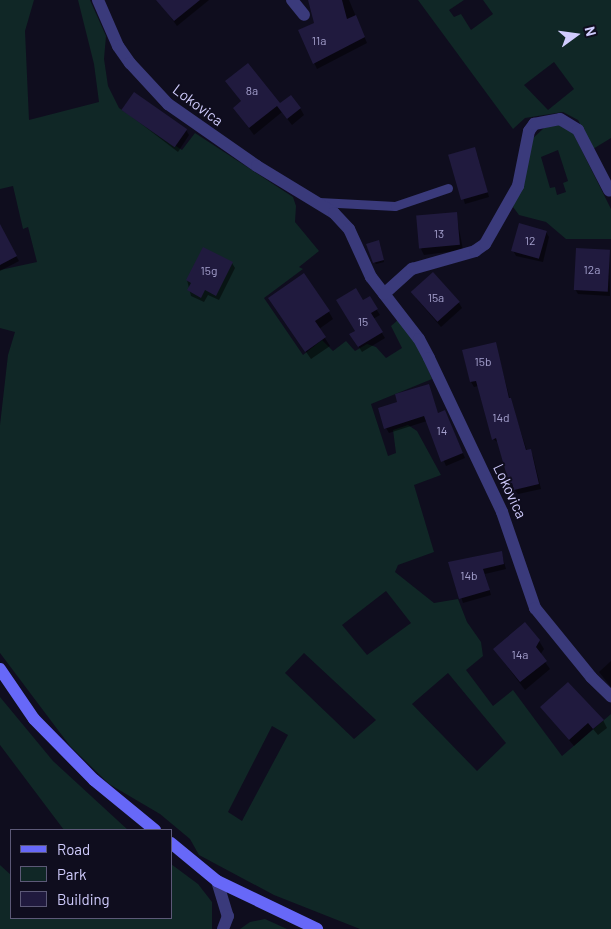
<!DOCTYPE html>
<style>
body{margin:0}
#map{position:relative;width:611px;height:929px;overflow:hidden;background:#0f0d1e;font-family:Barlow,sans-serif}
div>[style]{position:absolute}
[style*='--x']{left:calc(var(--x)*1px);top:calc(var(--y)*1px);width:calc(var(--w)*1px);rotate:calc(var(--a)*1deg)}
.green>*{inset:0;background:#102726}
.shadow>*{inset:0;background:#0007}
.building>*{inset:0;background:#201a3e;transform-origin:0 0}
.service>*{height:9px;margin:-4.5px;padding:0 4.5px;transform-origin:4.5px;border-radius:4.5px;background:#3a3a7b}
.minor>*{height:12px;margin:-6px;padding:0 6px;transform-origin:6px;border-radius:6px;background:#3a3a7b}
.tertiary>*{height:12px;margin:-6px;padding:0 6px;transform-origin:6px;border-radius:6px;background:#3a3a7b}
.secondary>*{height:12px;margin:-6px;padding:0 6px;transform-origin:6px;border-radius:6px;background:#6768f8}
span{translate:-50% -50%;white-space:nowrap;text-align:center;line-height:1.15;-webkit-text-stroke:4px #0f0d1e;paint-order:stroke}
.number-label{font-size:12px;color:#a4a0cd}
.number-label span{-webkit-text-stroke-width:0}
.street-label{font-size:15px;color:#d0ccfd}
.legend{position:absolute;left:10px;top:829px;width:162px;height:90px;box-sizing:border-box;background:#0f0d1e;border:1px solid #5c5977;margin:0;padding:6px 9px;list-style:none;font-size:15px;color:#d0ccfd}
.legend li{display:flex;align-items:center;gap:10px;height:25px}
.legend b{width:25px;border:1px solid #5c5977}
.north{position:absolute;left:551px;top:10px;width:50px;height:50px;-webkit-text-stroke:4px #0f0d1e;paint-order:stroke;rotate:76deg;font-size:14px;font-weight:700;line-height:20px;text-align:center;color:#d0ccfd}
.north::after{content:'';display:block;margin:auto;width:18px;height:22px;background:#d0ccfd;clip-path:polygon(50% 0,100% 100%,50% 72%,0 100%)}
</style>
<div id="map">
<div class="green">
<div style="clip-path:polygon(evenodd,0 0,34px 0,25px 31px,29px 120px,99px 102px,94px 64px,78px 0,90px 0,106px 36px,104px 59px,108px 86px,119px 108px,182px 150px,195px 133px,293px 197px,296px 206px,295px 222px,319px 251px,299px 267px,303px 269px,264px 298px,303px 355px,322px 340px,333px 351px,346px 341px,355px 351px,367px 344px,376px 347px,386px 358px,402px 348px,391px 326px,399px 319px,420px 350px,432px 379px,371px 404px,388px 456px,396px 453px,393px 430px,408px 425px,417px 431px,441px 475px,414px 485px,434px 552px,398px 565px,395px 572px,434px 603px,458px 599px,467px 622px,481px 642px,483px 656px,466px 670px,493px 706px,513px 690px,562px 756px,611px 714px,611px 929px,360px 929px,274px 895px,199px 855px,190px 839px,160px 814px,109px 784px,70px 746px,0 653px,0 425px,8px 355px,15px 332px,0 328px,0 270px,37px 262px,28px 227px,23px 229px,13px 186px,0 189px,0 0,386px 591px,411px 623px,367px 655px,342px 625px,386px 591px,0 0,304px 653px,376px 720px,354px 739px,285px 673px,304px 653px,0 0,448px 673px,506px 743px,477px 771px,412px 704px,448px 673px,0 0,272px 726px,288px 735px,242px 821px,228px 812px,272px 726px)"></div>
<div style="clip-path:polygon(evenodd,418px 0,464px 0,449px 10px,454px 17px,461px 14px,471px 30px,493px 14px,483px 0,611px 0,611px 138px,593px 149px,578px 120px,563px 112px,525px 118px,513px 129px,418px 0,554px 62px,574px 89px,548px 110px,524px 85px,554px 62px)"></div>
<div style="clip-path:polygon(evenodd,558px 124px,573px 133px,611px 209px,611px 239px,566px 239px,546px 222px,519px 215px,513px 207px,532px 139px,544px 128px,558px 124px,558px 150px,568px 181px,563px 183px,566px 192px,557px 195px,555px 187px,550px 188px,541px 157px,558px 150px)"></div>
<div style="clip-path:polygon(0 697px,53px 761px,128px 830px,64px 830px,0 745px)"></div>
<div style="clip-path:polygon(171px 864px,198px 884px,212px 902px,212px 929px,0 929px,0 865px,11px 875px,11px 918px,171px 918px)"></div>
<div style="clip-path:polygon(265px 919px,287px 929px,240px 929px,250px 922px)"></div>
</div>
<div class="shadow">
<div style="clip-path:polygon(158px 0,209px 0,177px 26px)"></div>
<div style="clip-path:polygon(309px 0,349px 0,367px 43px,317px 69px,299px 30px,315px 24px)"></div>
<div style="clip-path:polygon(227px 81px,280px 105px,300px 108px,304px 115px,292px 125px,282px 112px,254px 135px,234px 108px,242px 102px)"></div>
<div style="clip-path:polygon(123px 110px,186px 130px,189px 135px,178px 152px)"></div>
<div style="clip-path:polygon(477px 154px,489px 197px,465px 204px,450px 156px)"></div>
<div style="clip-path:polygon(456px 213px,463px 250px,424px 255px,421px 249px)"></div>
<div style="clip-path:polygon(546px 232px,549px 237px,543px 262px,516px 256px,513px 250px)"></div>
<div style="clip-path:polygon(9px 243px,19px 261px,0 271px,0 248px)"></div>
<div style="clip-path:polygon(380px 244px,384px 262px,376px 264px,374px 262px)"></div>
<div style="clip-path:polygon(609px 251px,610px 296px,578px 294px,575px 289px)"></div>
<div style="clip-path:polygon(232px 263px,235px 268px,219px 300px,208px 295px,204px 302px,191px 296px,187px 280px)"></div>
<div style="clip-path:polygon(369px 298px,380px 315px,373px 319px,385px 338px,362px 352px,351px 334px,356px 331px)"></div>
<div style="clip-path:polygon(416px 298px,459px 303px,462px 308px,441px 327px)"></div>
<div style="clip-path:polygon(274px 306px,329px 312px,333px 319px,319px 329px,330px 346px,311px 359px)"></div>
<div style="clip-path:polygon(495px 344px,510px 399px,527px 451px,530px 451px,533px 456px,541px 489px,518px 494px,513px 488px,499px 443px,493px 439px,478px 386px,474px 387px,471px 382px)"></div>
<div style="clip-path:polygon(428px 385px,438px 414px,447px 417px,465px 458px,446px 466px,427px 421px,389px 433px,386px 428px)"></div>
<div style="clip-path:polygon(501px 552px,506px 569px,485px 574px,491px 595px,463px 603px,450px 563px)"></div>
<div style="clip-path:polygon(539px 641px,544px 649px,540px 655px,550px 669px,525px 690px,494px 649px)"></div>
<div style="clip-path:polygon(611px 661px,611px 687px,599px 672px)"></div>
<div style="clip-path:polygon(541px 707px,603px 720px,607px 728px,598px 735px,593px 729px,574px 746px)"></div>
</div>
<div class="building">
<div style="clip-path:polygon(156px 0,200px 0,174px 21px)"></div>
<div style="clip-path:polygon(308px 0,342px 0,347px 19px,356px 15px,365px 37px,313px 64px,298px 30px,314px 23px)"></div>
<div style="clip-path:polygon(248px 63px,280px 103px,291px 95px,301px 108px,287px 119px,277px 106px,249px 128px,233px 108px,241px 101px,225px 81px)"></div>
<div style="left:134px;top:92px;width:65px;height:22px;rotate:35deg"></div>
<div style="left:475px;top:147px;width:47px;height:28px;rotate:74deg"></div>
<div style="left:457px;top:212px;width:33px;height:41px;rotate:85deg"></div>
<div style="left:519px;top:223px;width:29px;height:29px;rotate:16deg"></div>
<div style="clip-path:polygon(0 224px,17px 256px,0 265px)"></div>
<div style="clip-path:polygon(379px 240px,384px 260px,373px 263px,366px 244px)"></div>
<div style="clip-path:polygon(203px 247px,233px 262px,216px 296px,205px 290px,201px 298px,187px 290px,191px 283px,186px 280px)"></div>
<div style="left:576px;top:248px;width:34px;height:42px;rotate:3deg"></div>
<div style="left:433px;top:272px;width:40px;height:30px;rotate:48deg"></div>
<div style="clip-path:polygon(304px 273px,330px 311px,315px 321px,326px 337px,305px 352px,268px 298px)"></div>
<div style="clip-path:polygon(356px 288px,363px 300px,370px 296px,378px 309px,371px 313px,383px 332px,358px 347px,349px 334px,355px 331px,336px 300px)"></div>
<div style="clip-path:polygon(496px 342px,509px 398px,511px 398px,526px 450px,531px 449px,539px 484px,514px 490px,512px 483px,509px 483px,496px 438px,492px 440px,476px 381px,470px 382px,462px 350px)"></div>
<div style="clip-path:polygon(429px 384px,438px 413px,445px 410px,463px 453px,441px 462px,424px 416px,384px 429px,378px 408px,397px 402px,395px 394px)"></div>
<div style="clip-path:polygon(502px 551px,504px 564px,483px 569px,490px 590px,459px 599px,448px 562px)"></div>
<div style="clip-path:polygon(525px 622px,540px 640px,536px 647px,547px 661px,520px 682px,493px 649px)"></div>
<div style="clip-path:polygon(568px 682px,604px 720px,593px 729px,588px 723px,569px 740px,540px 707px)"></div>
</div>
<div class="service">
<div style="--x:319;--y:202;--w:76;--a:3"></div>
<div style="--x:395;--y:206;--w:56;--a:-18.8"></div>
</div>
<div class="minor">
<div style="--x:98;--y:0;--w:50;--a:66.5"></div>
<div style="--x:118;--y:46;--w:21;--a:55"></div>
<div style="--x:130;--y:63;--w:56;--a:47.2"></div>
<div style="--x:168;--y:104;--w:108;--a:34.9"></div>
<div style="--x:257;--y:166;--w:90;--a:31.4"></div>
<div style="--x:334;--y:213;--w:22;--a:47"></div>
<div style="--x:349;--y:229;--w:53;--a:65.4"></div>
<div style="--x:371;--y:277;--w:78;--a:52.3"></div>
<div style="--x:419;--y:339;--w:21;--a:62"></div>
<div style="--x:429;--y:358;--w:170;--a:64.6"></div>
<div style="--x:502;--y:512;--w:102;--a:71"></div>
<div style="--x:535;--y:608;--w:89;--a:50.9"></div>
<div style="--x:591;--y:677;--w:28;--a:44"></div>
<div style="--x:292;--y:0;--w:19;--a:51"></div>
<div style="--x:384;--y:294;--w:38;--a:-42"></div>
<div style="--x:412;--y:269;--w:66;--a:-15.9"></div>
<div style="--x:475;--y:251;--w:12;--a:-35"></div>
<div style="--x:485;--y:244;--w:67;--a:-60.4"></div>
<div style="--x:518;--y:186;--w:56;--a:-78.7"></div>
<div style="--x:529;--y:131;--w:9;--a:-54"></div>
<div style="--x:534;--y:124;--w:26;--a:-11"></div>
<div style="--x:560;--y:119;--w:21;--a:31"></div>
<div style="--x:578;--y:130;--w:68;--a:62.7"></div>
</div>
<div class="tertiary">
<div style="--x:217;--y:881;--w:37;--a:73"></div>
<div style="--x:228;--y:916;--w:14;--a:111"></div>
</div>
<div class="secondary">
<div style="--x:0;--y:669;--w:60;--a:55.8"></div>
<div style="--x:34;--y:719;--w:86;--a:45.5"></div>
<div style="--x:94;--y:780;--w:79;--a:39.3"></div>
<div style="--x:171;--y:843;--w:60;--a:39.6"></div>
<div style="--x:217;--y:881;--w:111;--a:25.6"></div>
</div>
<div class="number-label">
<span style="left:319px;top:41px">11a</span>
<span style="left:252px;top:91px">8a</span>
<span style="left:439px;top:234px">13</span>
<span style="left:530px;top:241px">12</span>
<span style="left:592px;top:270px">12a</span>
<span style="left:209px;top:271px">15g</span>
<span style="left:436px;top:298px">15a</span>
<span style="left:363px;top:322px">15</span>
<span style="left:483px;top:362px">15b</span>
<span style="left:501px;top:418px">14d</span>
<span style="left:442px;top:431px">14</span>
<span style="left:469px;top:576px">14b</span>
<span style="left:520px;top:655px">14a</span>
</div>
<div class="street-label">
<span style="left:198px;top:105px;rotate:37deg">Lokovica</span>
<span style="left:510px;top:491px;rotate:65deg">Lokovica</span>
</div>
<ul class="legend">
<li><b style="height:6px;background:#6768f8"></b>Road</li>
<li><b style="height:14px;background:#102726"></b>Park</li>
<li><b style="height:14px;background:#201a3e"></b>Building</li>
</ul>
<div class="north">N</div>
</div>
